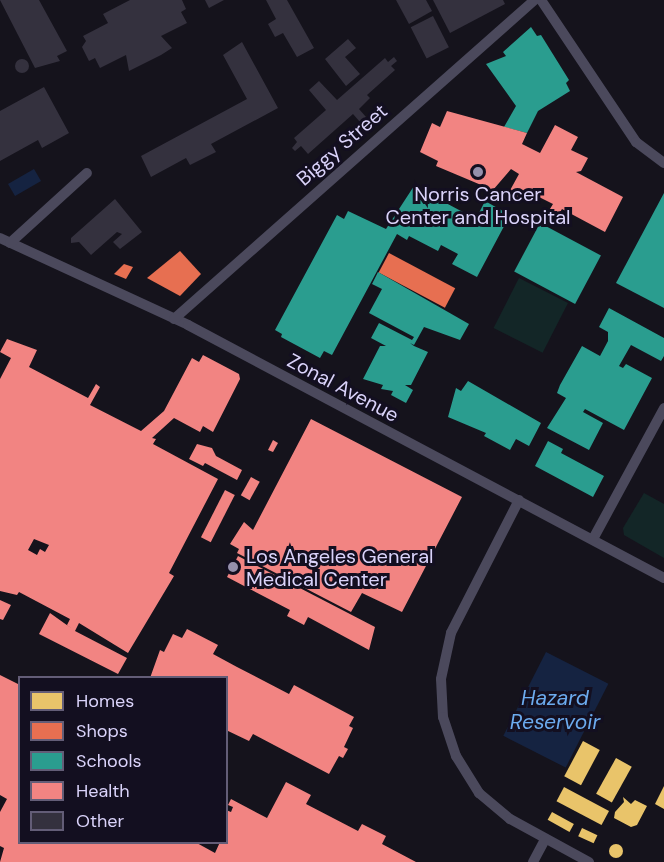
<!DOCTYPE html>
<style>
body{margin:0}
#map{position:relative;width:664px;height:862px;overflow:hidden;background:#15131c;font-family:"DM Sans",sans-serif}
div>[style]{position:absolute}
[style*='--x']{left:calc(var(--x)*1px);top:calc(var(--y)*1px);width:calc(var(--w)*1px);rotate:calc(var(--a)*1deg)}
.green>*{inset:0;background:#132627;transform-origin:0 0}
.water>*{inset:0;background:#152341;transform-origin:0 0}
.homes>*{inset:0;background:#e9c46a;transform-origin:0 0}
.round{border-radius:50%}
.shops>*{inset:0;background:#e76f51;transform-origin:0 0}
.schools>*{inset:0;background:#2a9d8f;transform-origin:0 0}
.health>*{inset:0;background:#f28482;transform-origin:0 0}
.building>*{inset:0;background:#34313e;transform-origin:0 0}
.minor>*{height:10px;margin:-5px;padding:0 5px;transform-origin:5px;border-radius:5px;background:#4b495c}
.dots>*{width:16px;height:16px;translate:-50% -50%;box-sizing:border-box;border:3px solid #130f20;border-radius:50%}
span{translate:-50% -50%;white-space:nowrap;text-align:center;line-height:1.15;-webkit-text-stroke:6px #130f20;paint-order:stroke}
.street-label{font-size:20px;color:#dad3fa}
.poi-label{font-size:20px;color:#dad3fa}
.left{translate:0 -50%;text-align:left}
.water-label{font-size:21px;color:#6cabef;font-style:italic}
.legend{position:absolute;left:18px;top:676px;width:210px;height:168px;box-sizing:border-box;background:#130f20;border:2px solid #635d77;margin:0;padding:8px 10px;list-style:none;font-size:18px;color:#dad3fa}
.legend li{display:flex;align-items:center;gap:12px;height:30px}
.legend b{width:30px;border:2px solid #635d77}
</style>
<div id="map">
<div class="green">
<div style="left:519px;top:278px;width:55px;height:56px;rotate:27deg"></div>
<div style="clip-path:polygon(644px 493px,664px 504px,664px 558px,624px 535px,623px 528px)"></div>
</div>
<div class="water">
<div style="left:34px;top:169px;width:14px;height:30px;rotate:60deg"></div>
<div style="left:546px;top:652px;width:70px;height:94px;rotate:27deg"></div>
</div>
<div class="homes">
<div style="left:583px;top:741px;width:19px;height:40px;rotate:28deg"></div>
<div style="left:616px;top:758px;width:18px;height:41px;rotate:29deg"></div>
<div style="clip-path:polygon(664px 786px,664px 809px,655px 804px)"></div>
<div style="left:564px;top:787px;width:51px;height:16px;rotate:28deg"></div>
<div style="clip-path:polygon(623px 797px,631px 804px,635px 800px,647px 806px,637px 825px,631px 827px,614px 818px,615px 812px,624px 802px)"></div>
<div style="left:552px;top:812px;width:25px;height:9px;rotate:29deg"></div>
<div style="left:582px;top:828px;width:17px;height:9px;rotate:25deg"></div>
<div class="round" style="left:609px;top:844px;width:14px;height:14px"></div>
</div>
<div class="shops">
<div style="clip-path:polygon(180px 251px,201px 274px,180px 296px,147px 278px)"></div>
<div style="left:389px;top:253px;width:75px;height:22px;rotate:28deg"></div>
<div style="clip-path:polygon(124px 264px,133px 267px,126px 279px,114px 274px)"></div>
</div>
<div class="schools">
<div style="clip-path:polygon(531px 27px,537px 36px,541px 35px,569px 80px,566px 83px,570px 91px,538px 111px,527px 133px,504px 127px,516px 106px,486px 64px,506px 56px,503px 52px)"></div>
<div style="clip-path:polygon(414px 186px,476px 219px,485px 201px,510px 215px,477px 277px,452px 264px,458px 254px,441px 245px,438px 251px,409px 236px,407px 240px,397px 234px,332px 355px,324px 351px,320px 358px,281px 337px,282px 334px,275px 330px,337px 215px,344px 219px,348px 211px,386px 229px)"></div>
<div style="clip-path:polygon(664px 193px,664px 308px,616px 283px)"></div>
<div style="left:540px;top:223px;width:69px;height:55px;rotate:28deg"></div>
<div style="clip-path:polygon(378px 272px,469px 324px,460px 340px,424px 327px,414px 345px,410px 343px,414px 346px,428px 352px,411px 385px,405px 385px,413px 390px,406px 403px,391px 395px,393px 391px,381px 389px,383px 385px,363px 379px,380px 346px,386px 346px,371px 338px,379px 323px,412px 340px,414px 337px,369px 313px,382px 289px,372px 284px)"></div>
<div style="clip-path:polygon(609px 308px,664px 338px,664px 356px,661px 361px,631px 345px,619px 366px,623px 368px,626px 364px,652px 378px,624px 430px,585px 409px,583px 412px,603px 423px,589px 450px,547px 428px,566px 398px,557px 393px,560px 385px,582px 346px,600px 356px,608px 341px,608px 332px,599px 327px)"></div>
<div style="clip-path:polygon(468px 381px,541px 423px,529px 446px,516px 439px,510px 450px,484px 436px,486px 433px,448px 417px,456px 388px,461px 391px)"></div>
<div style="clip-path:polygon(548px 441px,563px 449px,561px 453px,604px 476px,593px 497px,535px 466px)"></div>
</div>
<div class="health">
<div style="clip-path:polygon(447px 111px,527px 133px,522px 144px,540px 153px,555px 125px,578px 137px,571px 150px,588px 158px,581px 171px,576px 172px,623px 197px,605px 232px,562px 209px,556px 219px,547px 214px,553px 204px,535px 195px,521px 200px,508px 194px,519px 174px,511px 169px,493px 190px,436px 166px,438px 161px,420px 152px,432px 123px,440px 127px)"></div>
<div style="clip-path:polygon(evenodd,7px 339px,37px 350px,29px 367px,88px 398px,96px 384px,100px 387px,90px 405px,141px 431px,164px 411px,192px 358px,199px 362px,203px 355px,239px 374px,240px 379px,213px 432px,203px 426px,200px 432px,174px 418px,152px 438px,156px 439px,153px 444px,218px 479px,169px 573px,174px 576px,128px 653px,79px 623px,75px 631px,127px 658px,118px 674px,39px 634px,50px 613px,71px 628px,67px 625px,70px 619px,19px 592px,17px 595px,0 591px,0 379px,11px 358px,0 352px,7px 339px,34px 539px,49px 545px,45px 552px,40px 549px,37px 555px,28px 550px,34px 539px)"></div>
<div style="clip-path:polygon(311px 419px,462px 497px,402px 612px,362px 593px,351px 612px,237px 553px,239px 549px,230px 544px,244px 522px,253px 530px)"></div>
<div style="clip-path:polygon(273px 440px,278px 443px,273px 452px,268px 450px)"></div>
<div style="clip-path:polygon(197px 444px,212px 448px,216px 456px,242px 470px,237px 480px,205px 463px,203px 466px,189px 459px)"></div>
<div style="left:251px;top:477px;width:10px;height:21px;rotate:29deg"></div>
<div style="left:225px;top:490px;width:11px;height:53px;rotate:27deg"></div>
<div style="clip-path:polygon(238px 556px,375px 627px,369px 650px,308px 617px,304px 625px,287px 616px,290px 610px,227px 577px)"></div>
<div style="clip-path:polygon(0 600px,11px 605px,3px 620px,0 619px)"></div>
<div style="clip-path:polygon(187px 629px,218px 645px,213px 654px,237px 667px,289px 694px,294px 685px,354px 717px,349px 726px,353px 728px,344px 747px,348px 749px,343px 758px,339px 756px,329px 774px,253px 734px,249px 741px,226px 730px,226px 678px,150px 678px,160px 650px,164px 652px,173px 634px,182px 638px)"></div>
<div style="clip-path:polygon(0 675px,20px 685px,20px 842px,195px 842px,215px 853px,220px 842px,226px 842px,226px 810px,231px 812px,233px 807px,228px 805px,231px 799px,267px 818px,286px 782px,311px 795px,306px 804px,358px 831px,362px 824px,386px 836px,382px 844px,416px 862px,0 862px,4px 848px,0 846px,0 812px,7px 799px,0 795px)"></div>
</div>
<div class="building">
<div style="clip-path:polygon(0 0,39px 0,67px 51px,57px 56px,60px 61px,35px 68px)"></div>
<div style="clip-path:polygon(130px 0,182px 0,186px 9px,181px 12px,187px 23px,161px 36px,172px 48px,161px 55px,129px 71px,126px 55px,100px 68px,95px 58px,89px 61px,82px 47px,86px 41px,83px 36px,108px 23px,103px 14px)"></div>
<div style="clip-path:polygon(205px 0,224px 0,209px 8px)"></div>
<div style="clip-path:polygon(266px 0,287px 0,314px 48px,297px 57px,283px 33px,275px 37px,268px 24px,276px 19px)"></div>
<div style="clip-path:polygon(396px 0,426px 0,432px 11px,409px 24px)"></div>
<div style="clip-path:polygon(433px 0,503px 0,505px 4px,450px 33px)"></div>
<div style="left:433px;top:16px;width:35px;height:25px;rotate:63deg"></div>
<div style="clip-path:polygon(348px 39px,356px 48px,345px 57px,360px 74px,346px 86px,325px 59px)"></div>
<div style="clip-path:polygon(242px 42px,278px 108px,211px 144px,216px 152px,190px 165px,186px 158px,151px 177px,141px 156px,247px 99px,223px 55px)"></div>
<div style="clip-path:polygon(394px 57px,397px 61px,391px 66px,395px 70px,367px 95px,370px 98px,359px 109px,366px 117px,360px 122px,353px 114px,308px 154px,301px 146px,295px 151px,292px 148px,297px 142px,294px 138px,326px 110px,309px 90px,319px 81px,337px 100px,385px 58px,388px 62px)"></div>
<div class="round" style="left:15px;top:59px;width:14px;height:14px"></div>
<div style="clip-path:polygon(44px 87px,69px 133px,42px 148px,38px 140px,0 161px,0 111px)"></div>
<div style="clip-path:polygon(115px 199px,142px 232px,120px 249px,113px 242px,122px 234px,117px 232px,91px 255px,79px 242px,71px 243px,71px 238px)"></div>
</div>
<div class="minor">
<div style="--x:541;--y:0;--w:171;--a:56.2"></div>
<div style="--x:636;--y:142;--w:35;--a:37"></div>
<div style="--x:0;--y:238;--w:207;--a:24.8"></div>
<div style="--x:188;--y:325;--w:539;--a:27.99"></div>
<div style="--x:10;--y:243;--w:104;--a:-42.3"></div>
<div style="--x:174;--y:319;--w:482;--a:-41.5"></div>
<div style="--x:519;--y:500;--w:149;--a:117.1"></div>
<div style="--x:451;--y:633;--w:47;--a:102.3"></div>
<div style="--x:441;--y:679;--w:38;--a:87"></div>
<div style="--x:443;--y:717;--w:41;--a:71.6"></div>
<div style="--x:456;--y:756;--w:44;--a:58.1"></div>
<div style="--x:479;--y:793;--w:40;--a:40"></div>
<div style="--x:510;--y:819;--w:90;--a:28.6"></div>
<div style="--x:593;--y:539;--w:149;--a:-61.5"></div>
<div style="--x:533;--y:862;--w:26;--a:-62"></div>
</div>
<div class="dots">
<div style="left:478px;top:172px;background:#9590ac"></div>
<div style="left:233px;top:567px;background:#9590ac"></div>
</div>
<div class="street-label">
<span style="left:342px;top:145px;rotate:-41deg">Biggy Street</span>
<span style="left:343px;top:388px;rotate:28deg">Zonal Avenue</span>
</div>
<div class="poi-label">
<span style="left:478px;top:206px">Norris Cancer<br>Center and Hospital</span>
<span class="left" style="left:246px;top:568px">Los Angeles General<br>Medical Center</span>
</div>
<div class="water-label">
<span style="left:555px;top:710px">Hazard<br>Reservoir</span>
</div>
<ul class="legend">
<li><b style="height:16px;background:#e9c46a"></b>Homes</li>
<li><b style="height:16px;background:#e76f51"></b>Shops</li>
<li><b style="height:16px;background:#2a9d8f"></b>Schools</li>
<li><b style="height:16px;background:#f28482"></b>Health</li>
<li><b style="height:16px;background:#34313e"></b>Other</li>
</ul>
</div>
